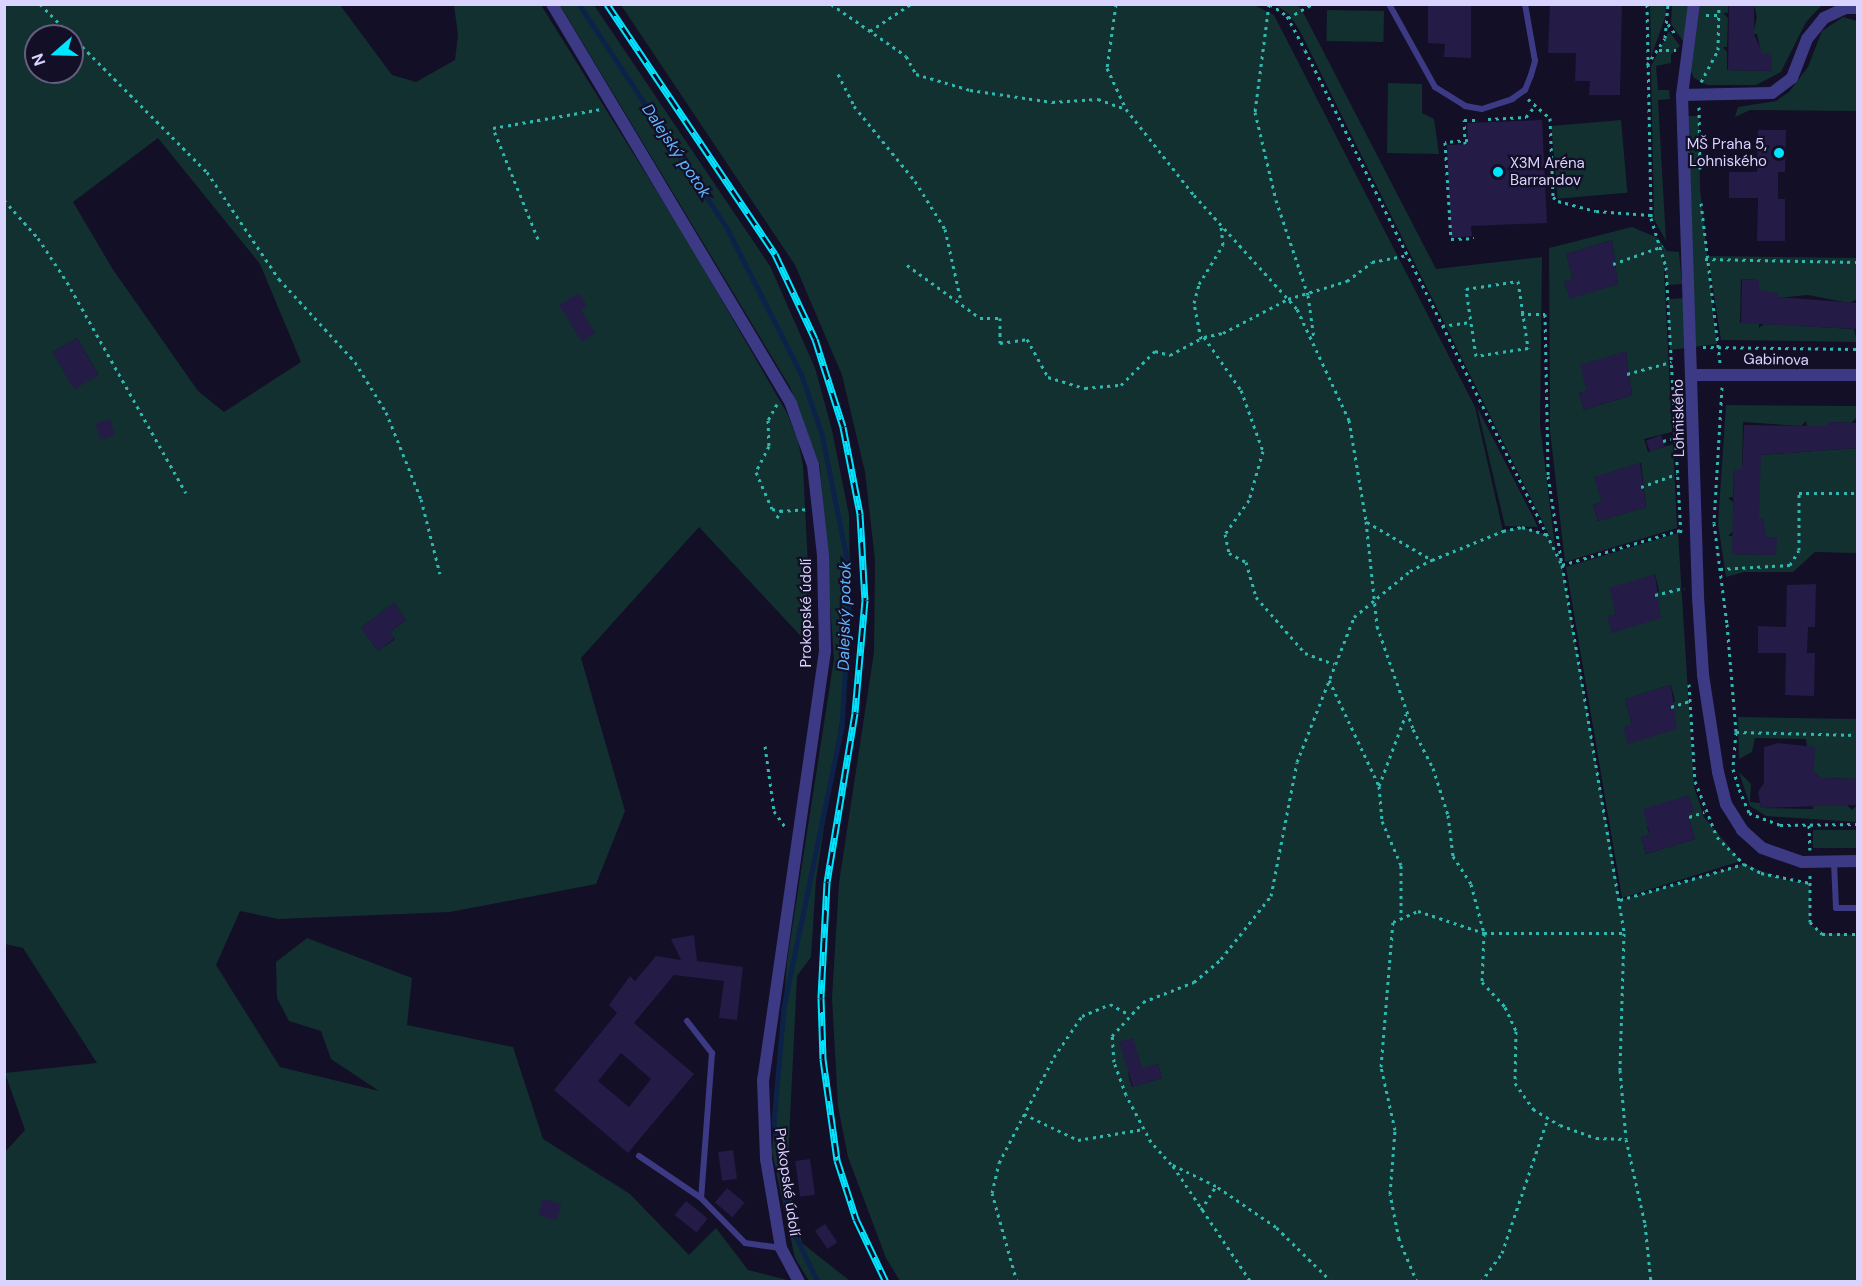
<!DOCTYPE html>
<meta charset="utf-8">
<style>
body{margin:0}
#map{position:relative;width:1862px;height:1286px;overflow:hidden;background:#130f26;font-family:"DM Sans",sans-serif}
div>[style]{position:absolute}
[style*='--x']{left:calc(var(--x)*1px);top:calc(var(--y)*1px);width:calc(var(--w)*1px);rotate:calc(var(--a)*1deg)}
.green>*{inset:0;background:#12302f;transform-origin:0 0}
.stream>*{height:4.5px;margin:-2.25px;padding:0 2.25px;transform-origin:2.25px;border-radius:2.25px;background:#0c2248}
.building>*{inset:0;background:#241b47;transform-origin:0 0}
.path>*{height:3px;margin-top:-1.5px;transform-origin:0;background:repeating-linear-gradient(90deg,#2fb8b0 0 3px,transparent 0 7.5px)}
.lane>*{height:6px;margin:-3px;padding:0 3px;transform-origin:3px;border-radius:3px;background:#3d3a85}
.street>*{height:12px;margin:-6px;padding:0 6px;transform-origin:6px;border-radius:6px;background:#3d3a85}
.rail>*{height:7px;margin-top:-3.5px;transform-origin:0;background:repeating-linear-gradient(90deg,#130f26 0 14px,#00e5ff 0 28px);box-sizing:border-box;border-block:2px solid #00e5ff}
.dots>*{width:16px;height:16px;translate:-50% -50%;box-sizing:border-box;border:3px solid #130f26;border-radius:50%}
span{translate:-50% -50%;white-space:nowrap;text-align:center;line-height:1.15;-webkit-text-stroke:4.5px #130f26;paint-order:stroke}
.poi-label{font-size:15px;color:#d9d4ff}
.right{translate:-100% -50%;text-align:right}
.left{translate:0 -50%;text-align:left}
.street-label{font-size:15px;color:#d9d4ff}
.water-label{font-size:16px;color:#62b6ff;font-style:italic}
.frame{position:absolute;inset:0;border:6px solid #d9d4ff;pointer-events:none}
.north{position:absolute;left:24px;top:24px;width:60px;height:60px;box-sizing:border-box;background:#130f26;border:2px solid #625e7d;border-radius:50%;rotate:250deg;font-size:16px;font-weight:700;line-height:24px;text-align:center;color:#d9d4ff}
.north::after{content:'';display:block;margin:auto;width:21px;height:27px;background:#00e5ff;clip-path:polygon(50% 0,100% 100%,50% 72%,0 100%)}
</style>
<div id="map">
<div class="green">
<div style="clip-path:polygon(evenodd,1252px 4px,1274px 15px,1475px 407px,1503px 531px,1522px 527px,1548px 535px,1562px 565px,1620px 900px,1744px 864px,1785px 880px,1810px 883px,1810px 925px,1825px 933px,1857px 935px,1857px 1281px,900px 1281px,886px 1258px,848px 1157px,838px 1106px,832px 998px,839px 883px,874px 652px,875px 560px,865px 472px,842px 375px,795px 265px,621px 5px,1252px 4px,1158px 1064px,1162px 1078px,1132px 1087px,1128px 1073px,1158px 1064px)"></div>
<div style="clip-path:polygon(evenodd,5px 5px,340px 5px,392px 75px,416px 82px,455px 60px,458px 35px,454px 5px,541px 5px,687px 240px,787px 413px,798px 441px,803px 465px,812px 648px,699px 527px,581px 658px,625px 811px,596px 884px,450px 912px,278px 919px,240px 911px,216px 965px,280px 1067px,379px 1091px,331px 1059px,321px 1031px,289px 1021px,277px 998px,276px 962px,307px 938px,412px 978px,407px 1025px,513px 1047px,543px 1139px,630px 1194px,689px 1255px,716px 1228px,748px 1270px,791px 1281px,5px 1281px,5px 1152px,25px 1130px,5px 1073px,97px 1063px,23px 948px,5px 944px,5px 5px,36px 36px,72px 36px,72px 72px,36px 72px,36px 36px,5px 5px,158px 138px,260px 264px,301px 362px,224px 412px,198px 391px,112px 268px,73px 202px,158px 138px,5px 5px,77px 338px,98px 374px,74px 388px,53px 352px,77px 338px,5px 5px,394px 603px,406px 620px,390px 632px,395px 639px,378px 651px,361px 628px,394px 603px)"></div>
<div style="clip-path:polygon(560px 5px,594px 5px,770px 266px,815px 368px,832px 430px,849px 515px,851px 650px,816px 880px,811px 957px,797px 976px,787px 1181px,802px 1243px,850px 1281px,809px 1281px,795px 1258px,772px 1152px,787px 961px,834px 659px,820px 466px,790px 387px)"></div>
<div style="clip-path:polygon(1276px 5px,1298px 5px,1305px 16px,1436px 269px,1542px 257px,1540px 425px,1555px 547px,1300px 31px,1289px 14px)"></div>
<div style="clip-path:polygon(1650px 5px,1665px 5px,1666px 15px,1651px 57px)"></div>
<div style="clip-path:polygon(1672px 5px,1692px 5px,1685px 44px,1671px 24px)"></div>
<div style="clip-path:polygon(1700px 5px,1728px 5px,1728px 13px,1723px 13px,1728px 18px,1727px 47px,1723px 47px,1727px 52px,1727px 70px,1771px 71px,1771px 54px,1761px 53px,1757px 34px,1753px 34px,1757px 17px,1754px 5px,1822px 5px,1806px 22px,1781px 72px,1756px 85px,1707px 85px,1694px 78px,1691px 71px)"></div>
<div style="left:1327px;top:10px;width:57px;height:31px;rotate:1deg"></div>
<div style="clip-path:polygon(1843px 17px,1857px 21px,1857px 111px,1750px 110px,1735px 117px,1738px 107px,1776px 101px,1789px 92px,1808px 67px,1822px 31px)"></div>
<div style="clip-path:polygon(1669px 31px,1680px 46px,1671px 54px,1671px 63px,1656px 66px,1658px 90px,1669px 90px,1670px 99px,1658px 100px,1666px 241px,1654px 219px,1651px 66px)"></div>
<div style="clip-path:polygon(1388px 83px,1422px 84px,1422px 113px,1434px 119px,1439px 154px,1387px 153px)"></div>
<div style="clip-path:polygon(1683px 116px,1699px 116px,1700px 189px,1717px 344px,1670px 350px,1668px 299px,1688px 298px)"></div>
<div style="left:1621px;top:120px;width:73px;height:70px;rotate:85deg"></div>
<div style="clip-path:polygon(evenodd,1632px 227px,1658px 238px,1667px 251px,1679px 252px,1682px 284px,1667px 285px,1663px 248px,1672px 432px,1644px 439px,1648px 452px,1673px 444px,1677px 528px,1565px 562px,1550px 431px,1549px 248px,1632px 227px,1612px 240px,1618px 284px,1570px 298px,1564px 282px,1573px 279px,1566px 254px,1612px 240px,1632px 227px,1626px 352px,1632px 395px,1584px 410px,1579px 393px,1587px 391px,1581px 365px,1626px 352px,1632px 227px,1641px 463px,1646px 507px,1598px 521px,1593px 505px,1602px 502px,1595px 477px,1641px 463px)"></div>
<div style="clip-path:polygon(1708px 256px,1857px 258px,1857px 299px,1849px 303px,1808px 295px,1778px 298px,1758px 290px,1758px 280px,1741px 279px,1740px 323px,1759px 323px,1759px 328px,1764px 324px,1854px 329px,1857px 342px,1721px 340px)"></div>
<div style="clip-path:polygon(1726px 405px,1857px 406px,1857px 423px,1856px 418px,1851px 423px,1829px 422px,1828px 426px,1807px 426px,1806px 421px,1801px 426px,1743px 422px,1742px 469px,1734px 470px,1733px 497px,1728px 498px,1733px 502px,1733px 531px,1728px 536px,1733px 536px,1733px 554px,1776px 555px,1776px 538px,1766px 537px,1759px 518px,1759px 455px,1857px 448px,1857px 553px,1815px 552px,1793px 572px,1744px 572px,1726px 577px,1718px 524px)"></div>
<div style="clip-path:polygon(1477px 407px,1500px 452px,1538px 527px,1505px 526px)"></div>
<div style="clip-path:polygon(evenodd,1678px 533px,1694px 787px,1704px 817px,1741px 861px,1622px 898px,1566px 567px,1678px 533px,1655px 574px,1659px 591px,1613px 633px,1608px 616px,1616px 614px,1614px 605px,1655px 574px,1678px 533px,1671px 685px,1675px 701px,1628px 744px,1632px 724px,1625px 699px,1671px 685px,1678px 533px,1688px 814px,1695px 839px,1646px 854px,1641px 837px,1650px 835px,1647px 827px,1688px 814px)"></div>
<div style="clip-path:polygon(1738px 717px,1857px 719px,1857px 779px,1821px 778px,1814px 771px,1814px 748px,1807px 747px,1806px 739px,1755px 738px,1752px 752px,1739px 759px)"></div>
<div style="clip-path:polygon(1739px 772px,1751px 784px,1750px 802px,1760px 803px,1761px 808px,1813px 809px,1813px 803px,1847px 805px,1852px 810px,1857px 805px,1857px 822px,1766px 816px,1750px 806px)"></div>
<div style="left:1857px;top:830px;width:18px;height:44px;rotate:90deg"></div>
</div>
<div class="stream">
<div style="--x:579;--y:4;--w:266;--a:56.5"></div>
<div style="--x:726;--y:226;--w:165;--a:63"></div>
<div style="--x:801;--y:373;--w:65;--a:71"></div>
<div style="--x:822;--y:434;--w:121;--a:78.6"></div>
<div style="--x:846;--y:553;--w:57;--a:87"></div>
<div style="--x:849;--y:610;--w:117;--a:93.4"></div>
<div style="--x:842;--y:727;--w:287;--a:101.7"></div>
<div style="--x:784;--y:1008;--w:114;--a:95"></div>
<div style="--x:774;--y:1122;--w:101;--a:81.5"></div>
<div style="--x:789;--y:1222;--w:67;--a:64.2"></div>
</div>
<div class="building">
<div style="clip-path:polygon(1428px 4px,1471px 4px,1471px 58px,1444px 57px,1445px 44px,1428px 43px)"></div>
<div style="clip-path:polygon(1550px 4px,1622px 4px,1620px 95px,1589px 95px,1590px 81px,1575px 81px,1576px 53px,1548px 53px)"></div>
<div style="clip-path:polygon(1729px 4px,1754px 4px,1754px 34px,1762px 53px,1771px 53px,1772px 71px,1728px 70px)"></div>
<div style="clip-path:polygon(1542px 120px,1547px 223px,1471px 226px,1472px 236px,1451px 238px,1447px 145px,1468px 144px,1467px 123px)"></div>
<div style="clip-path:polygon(1758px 130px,1786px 130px,1785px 172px,1778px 172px,1778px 199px,1785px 199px,1785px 241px,1757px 241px,1758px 198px,1729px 198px,1729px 172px,1757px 172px)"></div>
<div style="clip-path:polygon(1612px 240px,1618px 284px,1570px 299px,1564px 282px,1573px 279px,1566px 254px)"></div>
<div style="clip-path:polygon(1742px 279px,1759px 280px,1759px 290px,1778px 293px,1778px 297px,1857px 303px,1857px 329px,1741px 323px)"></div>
<div style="clip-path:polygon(579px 293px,587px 306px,581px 310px,595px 333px,582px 342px,559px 305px)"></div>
<div style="left:77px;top:338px;width:43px;height:28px;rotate:60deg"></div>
<div style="clip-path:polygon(1626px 351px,1632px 395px,1584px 410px,1579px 393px,1587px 391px,1580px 365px)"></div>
<div style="left:110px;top:419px;width:17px;height:15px;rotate:73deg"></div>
<div style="clip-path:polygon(1829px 422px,1857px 423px,1857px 448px,1761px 455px,1759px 518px,1763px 518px,1767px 537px,1777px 537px,1776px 555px,1732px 554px,1734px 469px,1742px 469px,1744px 425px,1828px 426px)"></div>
<div style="left:1661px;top:435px;width:12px;height:16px;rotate:70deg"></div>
<div style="clip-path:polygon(1640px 463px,1646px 507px,1598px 521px,1593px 505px,1602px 502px,1594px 477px)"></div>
<div style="clip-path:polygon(1655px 574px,1661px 618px,1612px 633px,1607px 616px,1616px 614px,1609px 588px)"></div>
<div style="clip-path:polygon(1816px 584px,1815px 627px,1808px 627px,1807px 653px,1815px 653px,1814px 696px,1785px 695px,1786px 653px,1758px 653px,1758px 626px,1786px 627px,1787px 585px)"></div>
<div style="clip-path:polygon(394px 603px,406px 620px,390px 632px,395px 638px,378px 651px,361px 628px)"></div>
<div style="clip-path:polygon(1671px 685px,1677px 729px,1628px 744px,1623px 727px,1632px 724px,1625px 699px)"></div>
<div style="clip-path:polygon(1778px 743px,1815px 747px,1814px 771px,1821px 778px,1857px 779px,1857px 805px,1761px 808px,1758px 792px,1764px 783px,1764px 747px)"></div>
<div style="clip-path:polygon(1689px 795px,1694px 812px,1688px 814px,1695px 839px,1646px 854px,1641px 837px,1650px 835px,1643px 809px)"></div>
<div style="clip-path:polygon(evenodd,694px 935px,697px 961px,743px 967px,737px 1020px,719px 1018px,724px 981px,674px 975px,634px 1023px,694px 1074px,628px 1153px,554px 1090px,617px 1013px,609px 1005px,630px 976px,635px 981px,656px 956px,681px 960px,671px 939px,694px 935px,621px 1053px,651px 1079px,629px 1107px,598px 1081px,621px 1053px)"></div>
<div style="clip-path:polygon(1133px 1038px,1142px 1068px,1158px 1064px,1162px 1078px,1133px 1087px,1119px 1042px)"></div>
<div style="left:733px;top:1150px;width:29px;height:15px;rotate:82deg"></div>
<div style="left:810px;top:1159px;width:36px;height:15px;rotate:82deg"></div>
<div style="left:727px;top:1188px;width:23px;height:19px;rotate:40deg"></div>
<div style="left:543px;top:1199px;width:19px;height:17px;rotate:16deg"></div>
<div style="left:686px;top:1201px;width:28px;height:18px;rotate:39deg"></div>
<div style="left:825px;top:1224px;width:22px;height:12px;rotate:56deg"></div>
</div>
<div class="path">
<div style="--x:40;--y:4;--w:237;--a:45.2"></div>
<div style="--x:207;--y:172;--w:129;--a:56.1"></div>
<div style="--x:279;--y:279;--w:113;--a:47.5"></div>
<div style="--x:355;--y:362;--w:59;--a:58.2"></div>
<div style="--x:386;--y:412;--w:94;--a:68.1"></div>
<div style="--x:421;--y:499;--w:77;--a:75.8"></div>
<div style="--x:831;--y:4;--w:91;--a:34.7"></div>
<div style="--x:906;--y:56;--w:21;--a:61"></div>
<div style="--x:916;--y:74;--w:56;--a:16.5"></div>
<div style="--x:970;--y:90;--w:83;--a:8.3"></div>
<div style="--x:1052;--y:102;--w:46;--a:-3.7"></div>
<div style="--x:1098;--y:99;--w:29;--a:20"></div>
<div style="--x:1116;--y:4;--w:65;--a:98"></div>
<div style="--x:1107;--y:68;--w:45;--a:65.1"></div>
<div style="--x:1126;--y:109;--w:110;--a:51.7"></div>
<div style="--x:1194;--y:195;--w:154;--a:47.9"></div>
<div style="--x:1297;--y:309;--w:123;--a:64.9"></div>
<div style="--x:1349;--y:420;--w:102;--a:80.4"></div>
<div style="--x:1366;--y:521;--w:106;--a:84"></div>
<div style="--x:1377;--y:626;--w:109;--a:70.7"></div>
<div style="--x:1413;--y:729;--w:44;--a:62.9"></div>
<div style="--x:1433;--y:768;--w:49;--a:72.3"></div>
<div style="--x:1448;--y:815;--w:41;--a:83"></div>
<div style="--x:1453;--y:856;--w:33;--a:57"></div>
<div style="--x:1471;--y:884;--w:51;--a:75.1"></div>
<div style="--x:1484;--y:933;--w:49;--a:92.3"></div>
<div style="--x:1482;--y:982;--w:34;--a:47"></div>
<div style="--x:1505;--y:1007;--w:26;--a:65"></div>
<div style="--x:1516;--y:1031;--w:52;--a:91.1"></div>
<div style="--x:1515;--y:1083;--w:32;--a:55"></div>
<div style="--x:1533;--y:1109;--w:31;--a:31"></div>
<div style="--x:1560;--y:1125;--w:38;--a:20"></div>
<div style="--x:1596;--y:1138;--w:30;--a:2"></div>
<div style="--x:1269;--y:4;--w:109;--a:97.4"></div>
<div style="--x:1255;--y:112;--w:90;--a:76.6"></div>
<div style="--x:1276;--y:200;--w:100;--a:71.4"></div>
<div style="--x:1308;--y:295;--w:44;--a:82.2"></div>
<div style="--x:1270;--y:4;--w:21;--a:35"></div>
<div style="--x:1287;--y:16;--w:38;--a:62"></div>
<div style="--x:1305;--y:50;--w:576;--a:63.48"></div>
<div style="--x:1562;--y:565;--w:373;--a:80.4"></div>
<div style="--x:1624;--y:933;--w:137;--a:91.7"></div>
<div style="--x:1620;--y:1070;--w:69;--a:85"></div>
<div style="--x:1626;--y:1139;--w:87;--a:77.4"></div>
<div style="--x:1645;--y:1224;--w:58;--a:84.1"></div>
<div style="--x:1647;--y:4;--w:214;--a:88.9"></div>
<div style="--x:1651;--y:218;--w:51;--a:73"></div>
<div style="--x:1666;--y:267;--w:267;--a:86.8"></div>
<div style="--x:1706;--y:15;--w:13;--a:0"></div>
<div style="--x:1288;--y:18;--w:28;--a:-30"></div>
<div style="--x:1668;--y:24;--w:14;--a:54"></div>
<div style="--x:870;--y:31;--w:49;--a:-33.4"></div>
<div style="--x:1659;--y:50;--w:17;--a:0"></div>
<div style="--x:1647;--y:65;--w:32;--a:-56"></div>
<div style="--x:1665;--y:38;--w:34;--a:-85"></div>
<div style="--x:838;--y:74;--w:36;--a:63"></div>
<div style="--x:854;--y:106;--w:97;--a:50.9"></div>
<div style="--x:915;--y:181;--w:57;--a:58"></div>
<div style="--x:945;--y:229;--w:74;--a:77.5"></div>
<div style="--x:1701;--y:82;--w:36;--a:-62"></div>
<div style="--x:1718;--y:50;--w:46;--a:-88.8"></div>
<div style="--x:1528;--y:99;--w:29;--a:41"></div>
<div style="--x:1550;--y:118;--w:79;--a:87.8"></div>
<div style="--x:1553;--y:197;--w:6;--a:39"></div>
<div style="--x:1558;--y:201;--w:39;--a:15"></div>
<div style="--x:1596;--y:211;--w:54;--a:4.2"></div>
<div style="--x:1699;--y:107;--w:62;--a:89.1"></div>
<div style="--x:1488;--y:119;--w:38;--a:-3"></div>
<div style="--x:1526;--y:117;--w:14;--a:-51"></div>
<div style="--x:1468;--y:140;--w:23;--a:175"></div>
<div style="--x:1445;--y:142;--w:97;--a:86.5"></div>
<div style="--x:1451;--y:239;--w:23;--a:-2"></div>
<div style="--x:1465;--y:144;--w:24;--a:-92"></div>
<div style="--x:1464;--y:120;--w:12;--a:0"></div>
<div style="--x:4;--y:200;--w:51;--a:48.2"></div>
<div style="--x:38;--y:238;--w:53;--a:56.6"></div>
<div style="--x:67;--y:282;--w:242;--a:60.6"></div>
<div style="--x:1701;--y:203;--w:161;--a:83.2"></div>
<div style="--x:538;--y:239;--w:120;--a:-112.1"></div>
<div style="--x:493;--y:128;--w:110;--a:-10"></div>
<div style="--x:1705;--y:259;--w:153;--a:1.1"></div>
<div style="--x:1613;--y:264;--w:53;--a:-19.8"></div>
<div style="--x:907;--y:265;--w:90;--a:36"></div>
<div style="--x:980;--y:318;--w:20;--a:0"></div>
<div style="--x:1000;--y:318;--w:25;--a:90"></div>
<div style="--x:1000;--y:343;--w:27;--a:-8"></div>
<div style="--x:1027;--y:339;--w:43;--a:61.1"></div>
<div style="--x:1048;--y:377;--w:39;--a:17"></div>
<div style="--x:1085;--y:388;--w:36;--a:-5"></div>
<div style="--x:1121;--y:385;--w:48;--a:-45"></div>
<div style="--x:1155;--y:351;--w:16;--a:15"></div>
<div style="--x:1170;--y:355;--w:38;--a:-28"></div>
<div style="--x:1204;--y:337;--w:65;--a:55.1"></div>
<div style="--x:1241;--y:390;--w:65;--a:70.2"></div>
<div style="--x:1263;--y:451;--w:51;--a:105.9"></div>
<div style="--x:1249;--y:500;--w:42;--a:125.2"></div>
<div style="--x:1225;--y:534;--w:19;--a:78"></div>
<div style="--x:1229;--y:553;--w:19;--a:28"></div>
<div style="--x:1246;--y:562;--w:36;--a:74"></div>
<div style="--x:1256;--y:597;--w:74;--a:48.8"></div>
<div style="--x:1305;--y:653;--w:31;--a:21"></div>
<div style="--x:1518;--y:281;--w:68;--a:81.5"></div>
<div style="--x:1528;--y:348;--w:53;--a:171.3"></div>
<div style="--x:1476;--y:356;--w:68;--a:-98.5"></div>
<div style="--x:1466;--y:289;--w:53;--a:-8.7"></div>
<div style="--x:1521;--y:314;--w:24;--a:0"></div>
<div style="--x:1545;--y:314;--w:162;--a:88.9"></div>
<div style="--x:1548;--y:476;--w:90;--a:81.1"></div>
<div style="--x:1562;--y:565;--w:123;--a:-16.5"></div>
<div style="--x:1442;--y:326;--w:29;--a:-8"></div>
<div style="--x:1204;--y:337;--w:19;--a:-12"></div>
<div style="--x:1223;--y:333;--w:73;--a:-27.6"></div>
<div style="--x:1288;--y:299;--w:62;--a:-17"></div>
<div style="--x:1347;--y:281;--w:31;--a:-37"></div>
<div style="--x:1372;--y:262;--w:36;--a:-11"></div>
<div style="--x:1201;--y:339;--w:37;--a:-101"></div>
<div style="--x:1194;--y:303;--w:20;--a:-75"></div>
<div style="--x:1199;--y:284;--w:46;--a:-58.4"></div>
<div style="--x:1223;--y:245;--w:18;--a:-96"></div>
<div style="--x:1703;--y:347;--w:155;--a:0.7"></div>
<div style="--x:1627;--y:374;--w:46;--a:-15.3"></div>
<div style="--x:1722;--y:387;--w:136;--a:93.4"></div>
<div style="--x:1714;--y:523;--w:102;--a:82.7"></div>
<div style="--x:1727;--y:624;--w:108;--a:85.2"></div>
<div style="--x:1736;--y:732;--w:37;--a:95"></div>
<div style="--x:1733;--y:769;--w:21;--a:73"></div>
<div style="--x:1739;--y:789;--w:26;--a:67"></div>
<div style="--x:1749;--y:813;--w:33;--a:21"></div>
<div style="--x:1780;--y:825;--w:78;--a:-0.7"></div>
<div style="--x:777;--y:404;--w:18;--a:119"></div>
<div style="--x:768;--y:420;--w:26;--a:88"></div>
<div style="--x:769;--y:446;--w:29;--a:117"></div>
<div style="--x:756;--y:472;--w:40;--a:66.6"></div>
<div style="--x:772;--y:509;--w:11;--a:10"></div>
<div style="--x:1663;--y:441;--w:12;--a:-14"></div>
<div style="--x:1641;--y:487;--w:38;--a:-20"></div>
<div style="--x:777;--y:518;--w:8;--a:-67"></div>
<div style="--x:780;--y:511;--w:26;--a:-4"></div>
<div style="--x:1367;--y:522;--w:75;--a:30.3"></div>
<div style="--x:1720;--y:569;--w:70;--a:-3.3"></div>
<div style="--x:1790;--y:565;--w:17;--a:-59"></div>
<div style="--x:1799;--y:550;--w:57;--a:-90"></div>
<div style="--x:1799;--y:493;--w:59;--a:0"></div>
<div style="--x:1655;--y:595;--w:30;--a:-14"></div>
<div style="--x:1329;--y:680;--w:117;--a:64.7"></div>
<div style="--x:1379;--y:786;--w:35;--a:85"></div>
<div style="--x:1382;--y:821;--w:48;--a:66.6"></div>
<div style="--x:1401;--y:865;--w:53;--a:90"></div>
<div style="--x:1689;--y:684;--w:97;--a:86.5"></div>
<div style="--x:1695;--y:781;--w:60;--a:68.6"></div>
<div style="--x:1717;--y:837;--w:38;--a:45"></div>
<div style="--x:1744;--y:864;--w:19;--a:28"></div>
<div style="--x:1761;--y:873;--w:50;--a:11.5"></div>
<div style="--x:1671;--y:707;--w:20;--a:-18"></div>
<div style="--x:1736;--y:732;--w:122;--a:1.4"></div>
<div style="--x:765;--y:746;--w:66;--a:82.1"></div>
<div style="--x:774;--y:811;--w:21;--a:55"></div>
<div style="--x:1379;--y:786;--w:77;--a:-69.4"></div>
<div style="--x:1689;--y:817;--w:16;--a:-18"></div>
<div style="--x:1809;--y:825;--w:25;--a:88"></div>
<div style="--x:1810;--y:875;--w:47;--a:90"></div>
<div style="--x:1810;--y:922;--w:17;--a:45"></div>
<div style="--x:1822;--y:934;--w:36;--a:0"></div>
<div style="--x:1620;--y:900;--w:129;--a:-16.2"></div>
<div style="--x:1024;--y:1114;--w:60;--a:25.7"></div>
<div style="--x:1078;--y:1140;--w:67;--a:-9.5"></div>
<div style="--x:1173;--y:1166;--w:140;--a:56.1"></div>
<div style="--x:1201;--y:1210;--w:28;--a:-58"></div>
<div style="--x:1017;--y:1282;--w:92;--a:-105.7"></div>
<div style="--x:992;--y:1193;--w:31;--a:-77"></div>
<div style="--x:999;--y:1163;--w:119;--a:-62.6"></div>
<div style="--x:1054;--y:1057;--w:50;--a:-55.7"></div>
<div style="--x:1082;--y:1016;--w:30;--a:-23"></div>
<div style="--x:1110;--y:1004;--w:21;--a:29"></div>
<div style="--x:1332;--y:1282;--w:78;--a:-135.5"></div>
<div style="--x:1276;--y:1227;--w:73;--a:-145.7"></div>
<div style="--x:1216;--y:1186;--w:50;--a:-153.9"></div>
<div style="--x:1171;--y:1164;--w:30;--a:-132"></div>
<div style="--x:1151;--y:1142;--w:53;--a:-118"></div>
<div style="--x:1126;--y:1095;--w:35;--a:-110"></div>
<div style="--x:1114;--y:1062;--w:26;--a:-94"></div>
<div style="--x:1112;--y:1036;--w:46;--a:-47.6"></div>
<div style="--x:1143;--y:1002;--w:55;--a:-21.4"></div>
<div style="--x:1194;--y:982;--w:35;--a:-40"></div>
<div style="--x:1221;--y:959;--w:80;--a:-51.6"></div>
<div style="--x:1271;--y:896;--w:136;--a:-79"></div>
<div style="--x:1297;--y:762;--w:156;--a:-68.5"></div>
<div style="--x:1354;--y:617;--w:72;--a:-39.4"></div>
<div style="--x:1410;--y:571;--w:25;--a:-27"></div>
<div style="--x:1432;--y:560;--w:77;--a:-22.2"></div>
<div style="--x:1503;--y:531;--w:19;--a:-12"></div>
<div style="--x:1522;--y:527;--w:27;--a:17"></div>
<div style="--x:1417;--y:1282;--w:47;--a:-112.7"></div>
<div style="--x:1399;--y:1239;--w:46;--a:-101.3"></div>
<div style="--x:1390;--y:1194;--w:64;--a:-85.5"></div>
<div style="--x:1395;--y:1130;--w:65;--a:-102.5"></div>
<div style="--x:1381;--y:1067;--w:145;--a:-85.3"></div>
<div style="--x:1393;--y:922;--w:27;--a:-24"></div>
<div style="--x:1418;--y:911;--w:70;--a:18.4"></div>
<div style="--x:1484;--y:933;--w:140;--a:0"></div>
<div style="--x:1481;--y:1282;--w:36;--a:-54"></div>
<div style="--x:1502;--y:1253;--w:143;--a:-71.2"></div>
</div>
<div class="lane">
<div style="--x:1389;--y:4;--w:95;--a:61"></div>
<div style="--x:1435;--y:87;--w:36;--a:32"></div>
<div style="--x:1465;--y:106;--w:17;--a:10"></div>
<div style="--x:1482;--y:109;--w:32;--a:-18"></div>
<div style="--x:1512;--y:99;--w:16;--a:-35"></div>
<div style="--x:1525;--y:90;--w:16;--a:-68"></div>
<div style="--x:1531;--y:75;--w:15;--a:-74"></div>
<div style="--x:1535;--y:61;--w:58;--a:-100"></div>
<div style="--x:1834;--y:862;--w:46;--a:87.5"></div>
<div style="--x:1836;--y:908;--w:22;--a:0"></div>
<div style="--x:687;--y:1021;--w:41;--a:52"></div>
<div style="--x:712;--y:1053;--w:145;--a:94.3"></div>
<div style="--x:639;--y:1156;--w:75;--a:34.1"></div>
<div style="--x:701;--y:1198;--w:63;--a:45.6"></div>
<div style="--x:745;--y:1243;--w:36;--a:8"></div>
</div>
<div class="street">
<div style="--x:552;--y:4;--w:466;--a:59.1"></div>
<div style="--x:791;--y:404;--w:65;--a:70.2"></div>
<div style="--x:813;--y:465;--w:92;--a:83.7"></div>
<div style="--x:823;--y:556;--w:95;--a:88.8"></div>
<div style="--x:825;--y:651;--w:433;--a:98.2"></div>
<div style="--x:763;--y:1080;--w:79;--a:87.8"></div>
<div style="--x:766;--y:1159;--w:90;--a:80.4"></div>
<div style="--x:781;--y:1248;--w:38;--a:62"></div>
<div style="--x:1694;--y:4;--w:92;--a:97.5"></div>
<div style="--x:1682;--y:95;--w:502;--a:88.17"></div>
<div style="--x:1698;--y:597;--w:78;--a:86.3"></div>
<div style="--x:1703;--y:675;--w:98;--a:81.2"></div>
<div style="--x:1718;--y:772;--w:33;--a:76"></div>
<div style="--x:1726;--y:804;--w:31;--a:58"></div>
<div style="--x:1742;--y:830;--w:27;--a:42"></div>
<div style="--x:1762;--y:848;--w:42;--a:19.3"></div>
<div style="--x:1802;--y:862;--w:56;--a:-1"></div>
<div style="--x:1682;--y:95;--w:90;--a:-1.3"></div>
<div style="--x:1772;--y:93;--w:25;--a:-37"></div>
<div style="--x:1792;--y:78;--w:42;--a:-69"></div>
<div style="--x:1807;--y:39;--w:27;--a:-51"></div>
<div style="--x:1824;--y:18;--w:23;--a:-25"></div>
<div style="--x:1845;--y:8;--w:13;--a:0"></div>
<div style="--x:1693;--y:375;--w:165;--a:0"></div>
</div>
<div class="rail">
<div style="--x:607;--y:4;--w:301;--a:56.1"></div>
<div style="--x:775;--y:254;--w:94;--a:64.8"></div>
<div style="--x:815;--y:339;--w:92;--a:72.3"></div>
<div style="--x:843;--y:427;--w:89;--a:78.9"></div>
<div style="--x:860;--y:514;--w:86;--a:86.7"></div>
<div style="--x:865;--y:600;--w:113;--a:95.1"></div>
<div style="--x:855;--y:713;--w:171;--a:99.4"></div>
<div style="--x:827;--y:882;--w:116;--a:93"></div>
<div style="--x:821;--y:998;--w:61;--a:88.1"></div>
<div style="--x:823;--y:1059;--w:102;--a:82.1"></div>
<div style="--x:837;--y:1160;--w:62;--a:72.1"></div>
<div style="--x:856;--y:1219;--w:70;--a:64.5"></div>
</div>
<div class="dots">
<div style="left:1779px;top:153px;background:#00e5ff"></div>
<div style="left:1498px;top:172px;background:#00e5ff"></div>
</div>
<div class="poi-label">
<span class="right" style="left:1767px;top:153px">MŠ Praha 5,<br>Lohniského</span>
<span class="left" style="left:1510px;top:172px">X3M Aréna<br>Barrandov</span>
</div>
<div class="street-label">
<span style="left:1776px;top:360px;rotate:1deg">Gabinova</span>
<span style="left:1679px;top:418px;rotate:-91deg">Lohniského</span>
<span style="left:807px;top:613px;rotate:-90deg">Prokopské údolí</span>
<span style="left:787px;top:1182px;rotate:82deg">Prokopské údolí</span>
</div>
<div class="water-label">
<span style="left:676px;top:151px;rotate:56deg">Dalejský potok</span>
<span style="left:845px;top:616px;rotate:-89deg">Dalejský potok</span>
</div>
<div class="frame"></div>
<div class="north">N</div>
</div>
